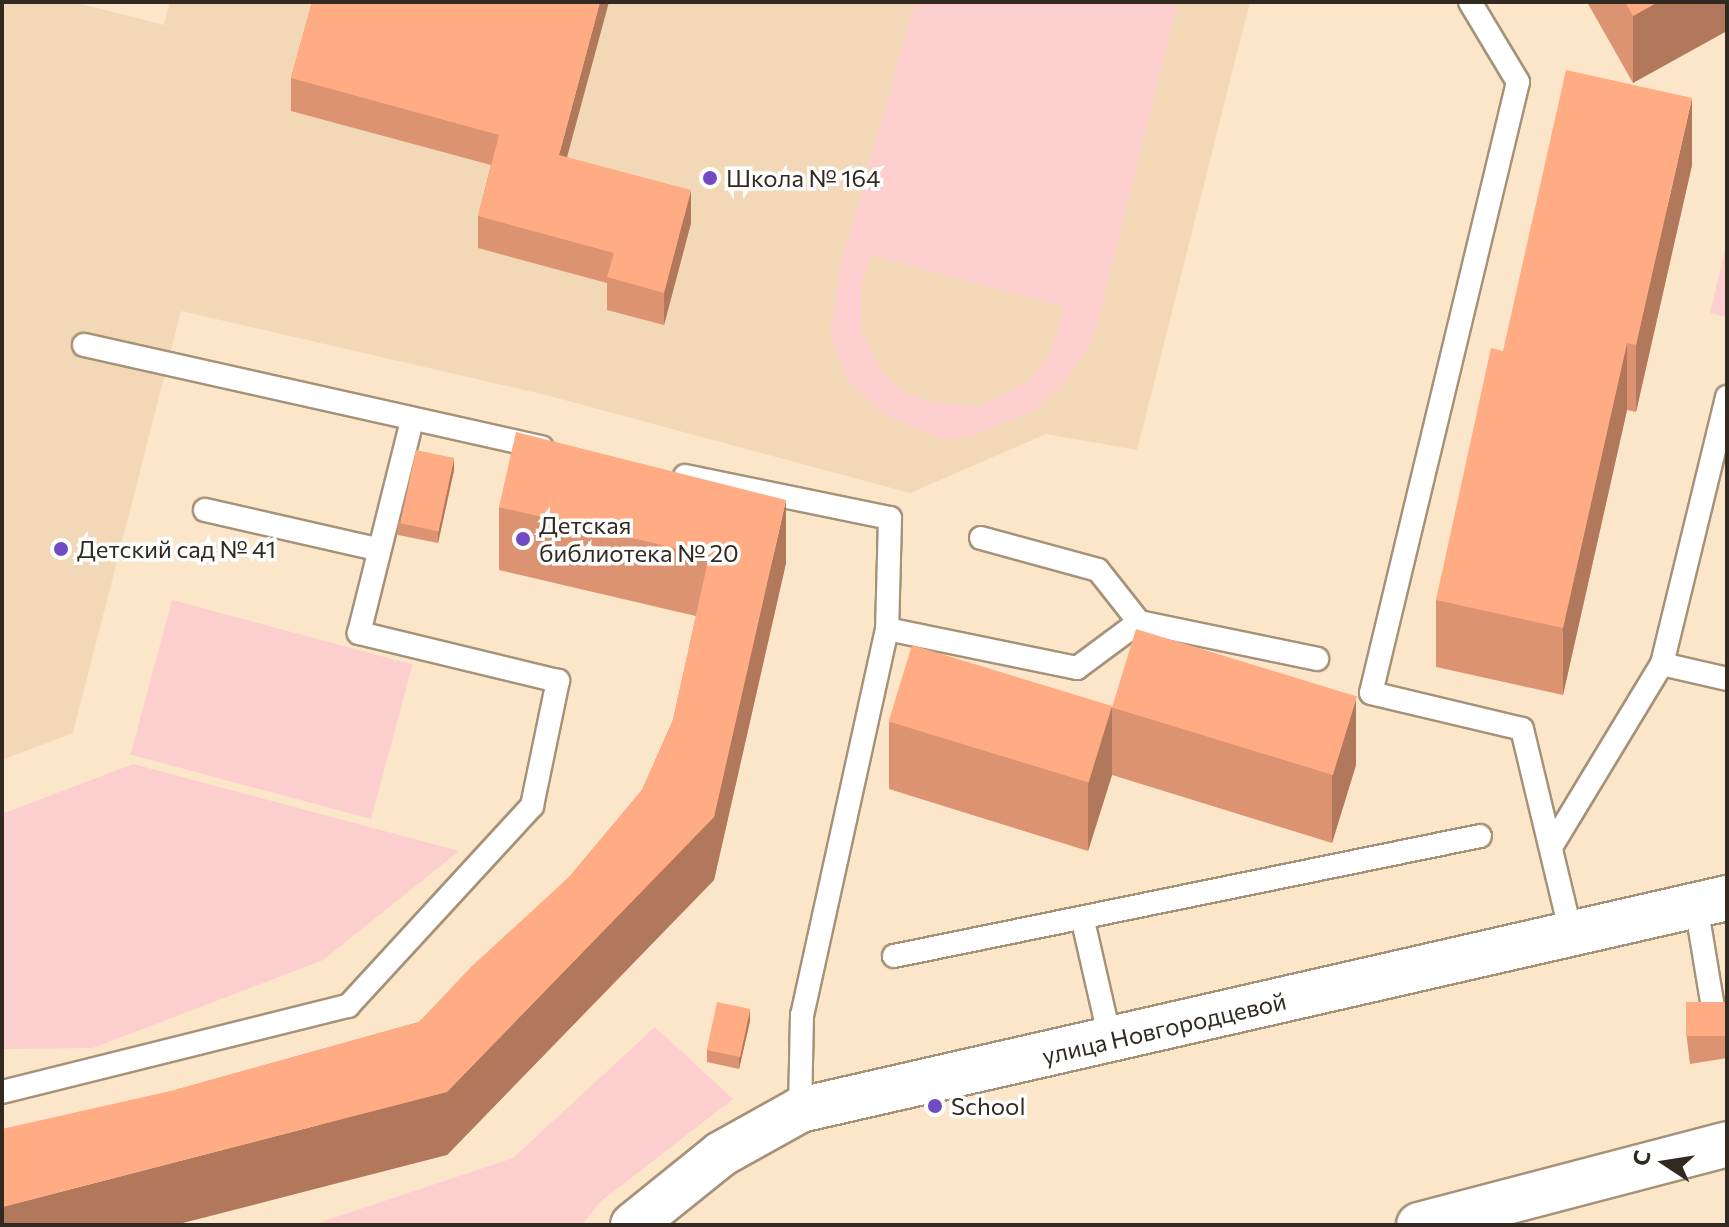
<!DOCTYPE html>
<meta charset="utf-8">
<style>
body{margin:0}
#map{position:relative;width:1729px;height:1227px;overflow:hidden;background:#fbe6ca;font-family:Commissioner,sans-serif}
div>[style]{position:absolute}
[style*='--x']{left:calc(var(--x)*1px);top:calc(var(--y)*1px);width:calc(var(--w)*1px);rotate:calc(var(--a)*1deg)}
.built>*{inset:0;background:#f2d8b6}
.green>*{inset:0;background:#fdcece;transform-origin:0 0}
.roads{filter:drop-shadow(2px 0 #a69279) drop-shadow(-2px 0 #a69279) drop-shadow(0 2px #a69279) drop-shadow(0 -2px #a69279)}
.lane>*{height:22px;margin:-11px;padding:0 11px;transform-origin:11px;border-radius:11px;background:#fff}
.secondary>*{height:44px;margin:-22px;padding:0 22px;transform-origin:22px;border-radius:22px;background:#fff}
.primary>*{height:44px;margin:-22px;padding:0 22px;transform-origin:22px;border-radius:22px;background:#fff}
.wall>*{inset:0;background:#db9371}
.shaded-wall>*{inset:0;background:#b2785c}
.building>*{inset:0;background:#ffab83;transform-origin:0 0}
.dots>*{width:22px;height:22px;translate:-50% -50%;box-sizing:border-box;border:4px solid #fff;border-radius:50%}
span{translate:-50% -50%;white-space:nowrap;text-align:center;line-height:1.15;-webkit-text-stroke:7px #fff;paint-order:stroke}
.poi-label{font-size:24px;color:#322a20}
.left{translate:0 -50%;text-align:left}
.street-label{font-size:24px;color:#322a20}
.frame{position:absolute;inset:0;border:4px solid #322a20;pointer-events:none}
.north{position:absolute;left:1625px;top:1123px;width:80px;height:80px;-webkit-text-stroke:6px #fff;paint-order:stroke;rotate:282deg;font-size:22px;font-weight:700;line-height:32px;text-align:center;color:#322a20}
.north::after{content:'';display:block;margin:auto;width:28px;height:36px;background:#322a20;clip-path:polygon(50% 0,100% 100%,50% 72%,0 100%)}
</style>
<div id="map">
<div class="built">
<div style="clip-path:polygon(2px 2px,74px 2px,164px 25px,170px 2px,1250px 2px,1137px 450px,1046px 434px,910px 493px,542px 394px,181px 311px,73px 733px,2px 760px)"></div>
</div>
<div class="green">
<div style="clip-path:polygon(evenodd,915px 2px,1178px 2px,1094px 337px,1068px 379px,1036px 410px,971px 436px,941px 439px,884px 414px,847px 379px,830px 335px,840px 269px,915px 2px,871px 255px,1064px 307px,1051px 352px,1029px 381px,981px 406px,929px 402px,904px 391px,884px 375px,862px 333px,862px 283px,871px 255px)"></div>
<div style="clip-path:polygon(1727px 242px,1727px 317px,1710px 313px)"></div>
<div style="left:172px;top:600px;width:249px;height:160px;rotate:15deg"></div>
<div style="clip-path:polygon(133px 764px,459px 851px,323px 960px,93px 1048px,2px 1049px,2px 814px)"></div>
<div style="clip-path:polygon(655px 1027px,733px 1099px,600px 1202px,582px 1225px,312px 1225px,513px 1158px)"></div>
</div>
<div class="roads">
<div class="lane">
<div style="--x:1470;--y:2;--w:93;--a:59"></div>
<div style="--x:1518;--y:82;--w:628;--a:103.53"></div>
<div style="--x:1371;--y:693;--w:155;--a:13.4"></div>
<div style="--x:1522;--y:729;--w:210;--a:76.5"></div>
<div style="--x:84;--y:345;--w:469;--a:12.6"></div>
<div style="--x:685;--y:476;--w:209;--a:11.6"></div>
<div style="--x:890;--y:518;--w:111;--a:91.5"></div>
<div style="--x:887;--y:629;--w:395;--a:102.4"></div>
<div style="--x:802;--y:1015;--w:95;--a:91.2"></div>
<div style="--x:205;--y:510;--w:175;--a:12.8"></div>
<div style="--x:981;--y:538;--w:121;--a:15.3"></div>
<div style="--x:1098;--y:570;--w:66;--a:51.7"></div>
<div style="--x:887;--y:629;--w:194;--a:11.6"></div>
<div style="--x:1077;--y:668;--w:77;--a:-36.6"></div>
<div style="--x:1139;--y:622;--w:182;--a:11.7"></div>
<div style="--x:1662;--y:664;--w:67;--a:13"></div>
<div style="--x:1551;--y:847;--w:214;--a:-58.8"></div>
<div style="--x:1662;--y:664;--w:275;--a:-76.3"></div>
<div style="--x:1696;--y:905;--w:104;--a:80.6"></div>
<div style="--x:1083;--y:921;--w:121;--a:77.1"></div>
<div style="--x:894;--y:956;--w:598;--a:-11.57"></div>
<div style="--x:2;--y:1092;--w:357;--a:-14"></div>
<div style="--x:348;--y:1006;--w:272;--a:-47.4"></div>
<div style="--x:532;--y:806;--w:128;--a:-78.3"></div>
<div style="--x:558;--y:681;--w:205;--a:-166.4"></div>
<div style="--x:359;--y:633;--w:219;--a:-76"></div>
</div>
<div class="secondary">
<div style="--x:633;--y:1225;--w:113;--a:-38.9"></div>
<div style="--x:721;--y:1154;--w:90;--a:-29.1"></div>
<div style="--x:800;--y:1110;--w:951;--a:-12.88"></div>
</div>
<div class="primary">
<div style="--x:1419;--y:1225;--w:318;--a:-14.7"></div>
</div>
</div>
<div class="wall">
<div style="clip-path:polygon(312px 2px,567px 157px,691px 223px,664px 325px,607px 310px,607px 283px,478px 248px,478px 216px,491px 165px,291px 111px,291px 78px)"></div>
<div style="clip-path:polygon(1587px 2px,1727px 2px,1633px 83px)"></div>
<div style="clip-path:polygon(1692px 165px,1636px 412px,1627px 410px,1563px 695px,1436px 667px,1436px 600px)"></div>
<div style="clip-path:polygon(454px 470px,438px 543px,398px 535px,398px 523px)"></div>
<div style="clip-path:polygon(499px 507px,786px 563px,714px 880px,447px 1155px,175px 1090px,419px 1022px,570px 876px,642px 790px,673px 720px,696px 616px,499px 570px)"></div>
<div style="clip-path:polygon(1112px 707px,1356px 765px,1332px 843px,1112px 775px,1088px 851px,889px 789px,889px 722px)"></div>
<div style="clip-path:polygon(1727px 1002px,1727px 1058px,1690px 1064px,1686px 1031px,1686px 1008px)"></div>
<div style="clip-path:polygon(750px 1021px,739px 1069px,707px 1062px,707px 1050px)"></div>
</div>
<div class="shaded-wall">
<div style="clip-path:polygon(600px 2px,609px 2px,559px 187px,559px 155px)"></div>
<div style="clip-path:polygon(1658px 2px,1727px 2px,1727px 31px,1633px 83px,1633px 16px)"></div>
<div style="clip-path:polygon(1692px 98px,1692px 165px,1636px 412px,1636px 345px)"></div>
<div style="clip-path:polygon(691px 190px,691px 223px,664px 325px,664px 293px)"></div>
<div style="clip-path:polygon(1627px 343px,1627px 410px,1563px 695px,1563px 628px)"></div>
<div style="clip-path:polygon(454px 458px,454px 470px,438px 543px,438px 532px)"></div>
<div style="clip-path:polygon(786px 500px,786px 563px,714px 880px,447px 1155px,175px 1225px,2px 1225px,2px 1207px,447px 1092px,714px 817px)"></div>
<div style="clip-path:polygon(1356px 698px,1356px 765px,1332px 843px,1332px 776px)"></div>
<div style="clip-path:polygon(1112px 707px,1112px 775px,1088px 851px,1088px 784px)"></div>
<div style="clip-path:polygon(750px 1009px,750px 1021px,739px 1069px,739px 1057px)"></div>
</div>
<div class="building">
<div style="clip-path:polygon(312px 2px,600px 2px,559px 155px,691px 190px,664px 293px,607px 277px,614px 253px,478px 216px,499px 135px,291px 78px)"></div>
<div style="clip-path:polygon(1625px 2px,1658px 2px,1633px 16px)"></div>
<div style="clip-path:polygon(1566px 70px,1692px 98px,1636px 345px,1627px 343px,1563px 628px,1436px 600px,1491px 348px,1503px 351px)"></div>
<div style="clip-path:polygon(516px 432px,786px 500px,714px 817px,447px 1092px,2px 1207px,2px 1129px,175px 1090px,419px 1022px,471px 967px,570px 876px,642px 790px,673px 720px,709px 556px,499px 507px)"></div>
<div style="left:416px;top:450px;width:39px;height:75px;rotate:12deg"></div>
<div style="left:1136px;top:629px;width:231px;height:82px;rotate:17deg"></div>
<div style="left:912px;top:645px;width:209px;height:80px;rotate:17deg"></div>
<div style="left:717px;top:1002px;width:34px;height:49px;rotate:12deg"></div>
<div style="left:1727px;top:1002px;width:34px;height:41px;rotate:90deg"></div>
</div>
<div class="dots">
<div style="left:710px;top:178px;background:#714bc4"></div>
<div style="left:523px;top:539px;background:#714bc4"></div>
<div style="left:61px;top:549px;background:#714bc4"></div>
<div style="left:935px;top:1106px;background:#714bc4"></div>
</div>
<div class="poi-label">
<span class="left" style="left:726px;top:178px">Школа № 164</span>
<span class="left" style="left:539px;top:539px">Детская<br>библиотека № 20</span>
<span class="left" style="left:77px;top:549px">Детский сад № 41</span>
<span class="left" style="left:951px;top:1106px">School</span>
</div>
<div class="street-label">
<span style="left:1164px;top:1028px;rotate:-13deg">улица Новгородцевой</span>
</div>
<div class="frame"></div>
<div class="north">С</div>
</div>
